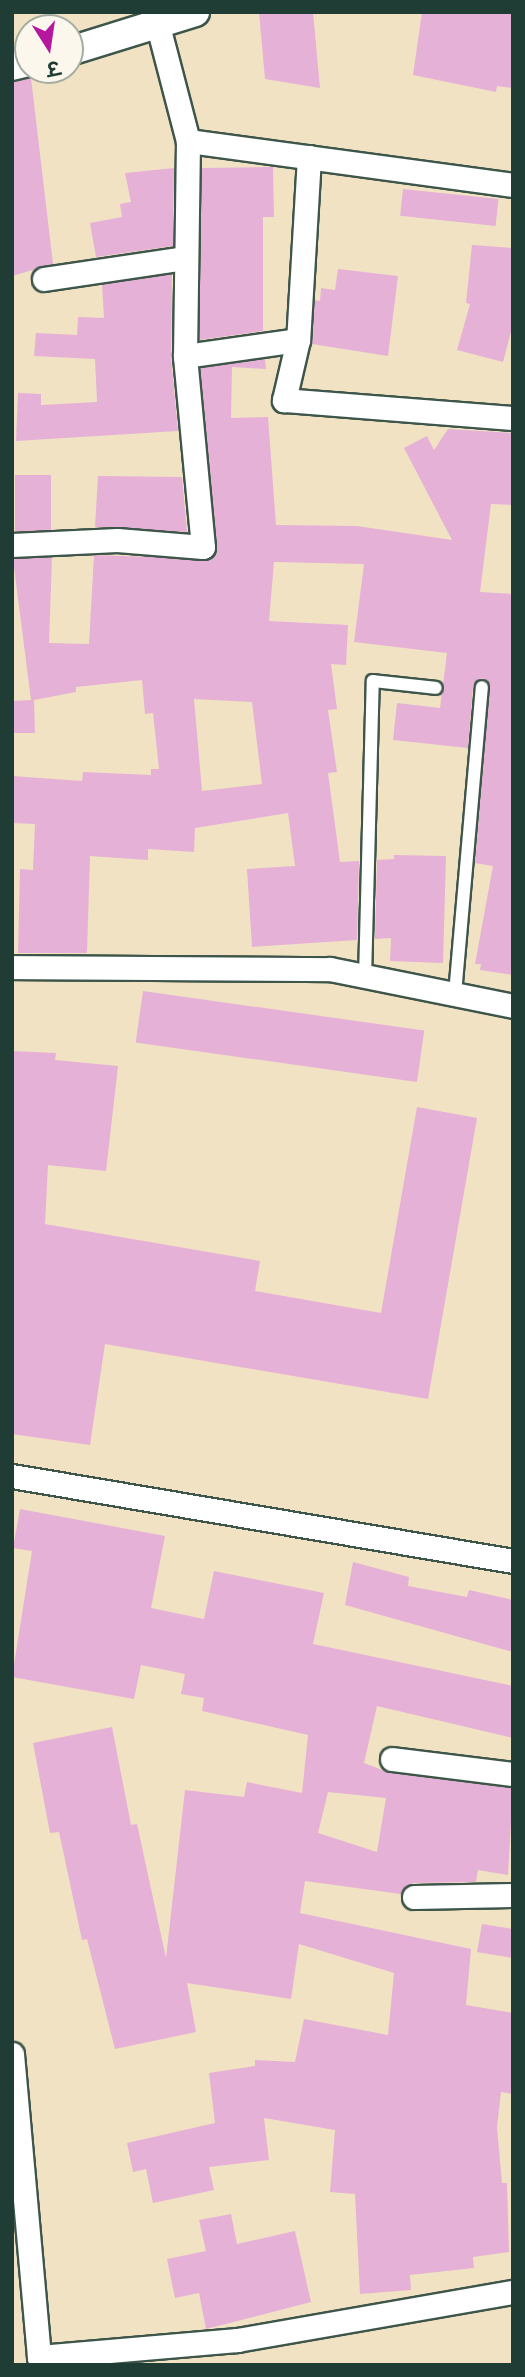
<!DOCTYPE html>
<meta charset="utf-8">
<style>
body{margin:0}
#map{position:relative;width:525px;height:2377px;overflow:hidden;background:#f1e2c4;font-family:Pangolin,"Playpen Sans Deva",sans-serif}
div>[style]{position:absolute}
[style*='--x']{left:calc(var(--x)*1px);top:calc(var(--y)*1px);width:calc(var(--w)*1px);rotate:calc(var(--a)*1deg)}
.building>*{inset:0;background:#e5b1d6;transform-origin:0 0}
.roads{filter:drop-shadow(2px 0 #3e564a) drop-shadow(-2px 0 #3e564a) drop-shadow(0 2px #3e564a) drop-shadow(0 -2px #3e564a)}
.service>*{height:12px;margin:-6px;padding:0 6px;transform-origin:6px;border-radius:6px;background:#fff}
.minor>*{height:23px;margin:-11.5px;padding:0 11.5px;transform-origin:11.5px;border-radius:11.5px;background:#fff}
.tertiary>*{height:28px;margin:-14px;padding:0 14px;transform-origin:14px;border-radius:14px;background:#fff}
span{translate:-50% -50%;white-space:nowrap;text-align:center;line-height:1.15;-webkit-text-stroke:5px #fbf7ec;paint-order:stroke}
.frame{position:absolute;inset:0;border:14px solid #1f3d34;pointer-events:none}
.north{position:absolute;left:14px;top:14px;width:70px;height:70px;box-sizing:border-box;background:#fbf7ec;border:2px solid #a3ada2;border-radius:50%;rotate:168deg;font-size:19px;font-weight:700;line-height:28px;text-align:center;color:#1f3d34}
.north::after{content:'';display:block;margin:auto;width:24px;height:32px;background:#b5179e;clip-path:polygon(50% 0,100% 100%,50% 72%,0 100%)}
</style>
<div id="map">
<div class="building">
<div style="clip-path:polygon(259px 12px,313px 12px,320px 88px,265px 79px)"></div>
<div style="clip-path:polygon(422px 12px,513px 12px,513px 88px,497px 86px,496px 92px,413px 75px)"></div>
<div style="clip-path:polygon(31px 78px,53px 264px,12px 276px,12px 82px)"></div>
<div style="clip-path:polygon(273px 167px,274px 217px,263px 217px,263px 331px,199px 340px,202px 168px)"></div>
<div style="clip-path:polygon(174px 168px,173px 246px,96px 257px,90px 223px,122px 217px,120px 204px,131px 202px,125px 173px)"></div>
<div style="left:403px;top:189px;width:96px;height:27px;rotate:6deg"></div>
<div style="clip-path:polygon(472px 245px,513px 248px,513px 324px,503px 362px,457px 350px,470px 304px,466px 303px)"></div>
<div style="clip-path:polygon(338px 269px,398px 276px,388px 356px,312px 344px,314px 300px,320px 301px,321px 288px,335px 290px)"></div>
<div style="clip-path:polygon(172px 274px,171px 357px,178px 431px,16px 441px,18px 393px,41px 394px,41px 405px,97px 402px,95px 359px,34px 356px,36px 333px,77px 335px,78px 317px,104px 318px,102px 284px)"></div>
<div style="clip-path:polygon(evenodd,265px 359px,266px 369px,232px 367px,231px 418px,268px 417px,276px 525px,357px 526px,452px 540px,404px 448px,427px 436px,434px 450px,448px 429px,513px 433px,513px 505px,491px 504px,480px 592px,513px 594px,513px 975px,480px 970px,481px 964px,475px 964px,493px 866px,475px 863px,490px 684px,482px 678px,473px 686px,468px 748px,393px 740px,397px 703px,440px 708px,447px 653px,354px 642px,364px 564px,274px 562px,269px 621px,348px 625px,346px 665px,331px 664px,337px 709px,328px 710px,337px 772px,328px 773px,340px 862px,359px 861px,357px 940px,252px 947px,247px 869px,295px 866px,288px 813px,195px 828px,194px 852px,148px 849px,148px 860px,90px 856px,87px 953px,18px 953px,20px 869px,33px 870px,35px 824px,12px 823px,12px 776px,82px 781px,83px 772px,151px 775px,151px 769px,159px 769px,153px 713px,145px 714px,142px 680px,76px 687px,76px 692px,34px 700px,35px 733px,12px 733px,12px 701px,31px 700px,13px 559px,52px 557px,49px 643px,89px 644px,94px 555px,210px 559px,217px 546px,200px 368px,265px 359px,194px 699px,252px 702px,262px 784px,202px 791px,194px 699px)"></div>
<div style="left:15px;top:475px;width:36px;height:56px"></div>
<div style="clip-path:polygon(98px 476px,182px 477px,187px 532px,95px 527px)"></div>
<div style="clip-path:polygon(394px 855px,446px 856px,443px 963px,390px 961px,391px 938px,375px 939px,377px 860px,394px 859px)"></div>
<div style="left:143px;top:991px;width:284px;height:52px;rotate:8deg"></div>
<div style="clip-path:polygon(12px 1051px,56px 1053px,55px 1060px,118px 1066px,106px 1171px,48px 1165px,45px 1224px,260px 1261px,255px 1291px,381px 1313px,417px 1107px,477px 1118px,428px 1399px,105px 1344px,90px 1445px,12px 1434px)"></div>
<div style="clip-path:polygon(evenodd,20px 1509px,165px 1536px,151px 1608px,204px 1619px,214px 1571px,324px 1593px,313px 1644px,513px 1686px,513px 1738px,377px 1706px,364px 1763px,390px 1773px,513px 1788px,508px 1875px,478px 1870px,476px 1882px,413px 1883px,401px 1894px,305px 1881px,300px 1913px,471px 1949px,466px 2005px,513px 2013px,513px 2094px,501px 2092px,497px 2127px,502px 2183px,507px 2183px,509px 2252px,473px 2257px,474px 2268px,410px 2275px,411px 2290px,360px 2294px,355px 2194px,330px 2192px,335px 2130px,264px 2118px,269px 2160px,209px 2167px,214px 2190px,153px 2203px,146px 2169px,133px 2172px,127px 2143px,215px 2123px,209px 2073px,255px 2066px,255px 2060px,295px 2062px,304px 2019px,388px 2035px,394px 1973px,299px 1944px,291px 1999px,187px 1983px,196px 2032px,115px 2049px,87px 1939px,82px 1940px,59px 1832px,50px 1833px,33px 1743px,112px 1727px,131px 1825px,137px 1824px,166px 1958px,185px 1790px,244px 1797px,247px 1782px,302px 1793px,308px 1735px,202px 1711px,204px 1698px,181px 1694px,185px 1674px,141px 1665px,134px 1699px,12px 1677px,32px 1551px,13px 1548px,20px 1509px,328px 1792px,386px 1798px,377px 1852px,318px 1833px,328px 1792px)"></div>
<div style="clip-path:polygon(353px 1562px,409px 1577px,408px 1586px,467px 1597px,469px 1590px,513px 1600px,513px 1652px,345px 1605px)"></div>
<div style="clip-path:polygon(482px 1924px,513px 1929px,513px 1958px,477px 1952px)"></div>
<div style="clip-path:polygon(231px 2214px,237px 2244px,295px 2231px,311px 2302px,206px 2329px,199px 2293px,175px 2298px,167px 2259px,206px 2251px,199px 2220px)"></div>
</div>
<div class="roads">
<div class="service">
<div style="--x:365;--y:978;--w:297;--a:-88.5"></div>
<div style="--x:373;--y:681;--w:63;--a:6.3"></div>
<div style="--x:455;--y:994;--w:308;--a:-85"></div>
</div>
<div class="minor">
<div style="--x:188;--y:141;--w:328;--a:7.7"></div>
<div style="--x:309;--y:157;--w:183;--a:93.4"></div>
<div style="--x:298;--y:340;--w:62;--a:103.1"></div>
<div style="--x:284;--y:400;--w:230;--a:4.5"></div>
<div style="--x:44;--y:279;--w:142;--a:-8.5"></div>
<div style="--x:185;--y:356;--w:114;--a:-8.1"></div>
<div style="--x:12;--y:545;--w:105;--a:-2.7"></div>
<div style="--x:117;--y:540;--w:86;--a:4.7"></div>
<div style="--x:203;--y:547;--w:192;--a:-95.4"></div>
<div style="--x:185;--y:356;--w:215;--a:-89.2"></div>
<div style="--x:188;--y:141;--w:119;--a:-104.6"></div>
<div style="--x:12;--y:967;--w:318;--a:0.4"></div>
<div style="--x:330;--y:969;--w:187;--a:11.4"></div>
<div style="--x:12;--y:1476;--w:508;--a:9.63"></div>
<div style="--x:392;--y:1759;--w:122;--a:7.1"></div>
<div style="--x:414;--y:1897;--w:99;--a:-1.2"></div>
<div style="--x:12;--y:2054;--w:304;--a:84.9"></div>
<div style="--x:39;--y:2357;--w:199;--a:-4.9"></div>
<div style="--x:237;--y:2340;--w:280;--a:-9.9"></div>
</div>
<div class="tertiary">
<div style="--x:70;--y:51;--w:131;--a:-17.3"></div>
<div style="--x:12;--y:66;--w:16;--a:-14"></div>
</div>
</div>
<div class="frame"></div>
<div class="north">उ</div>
</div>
